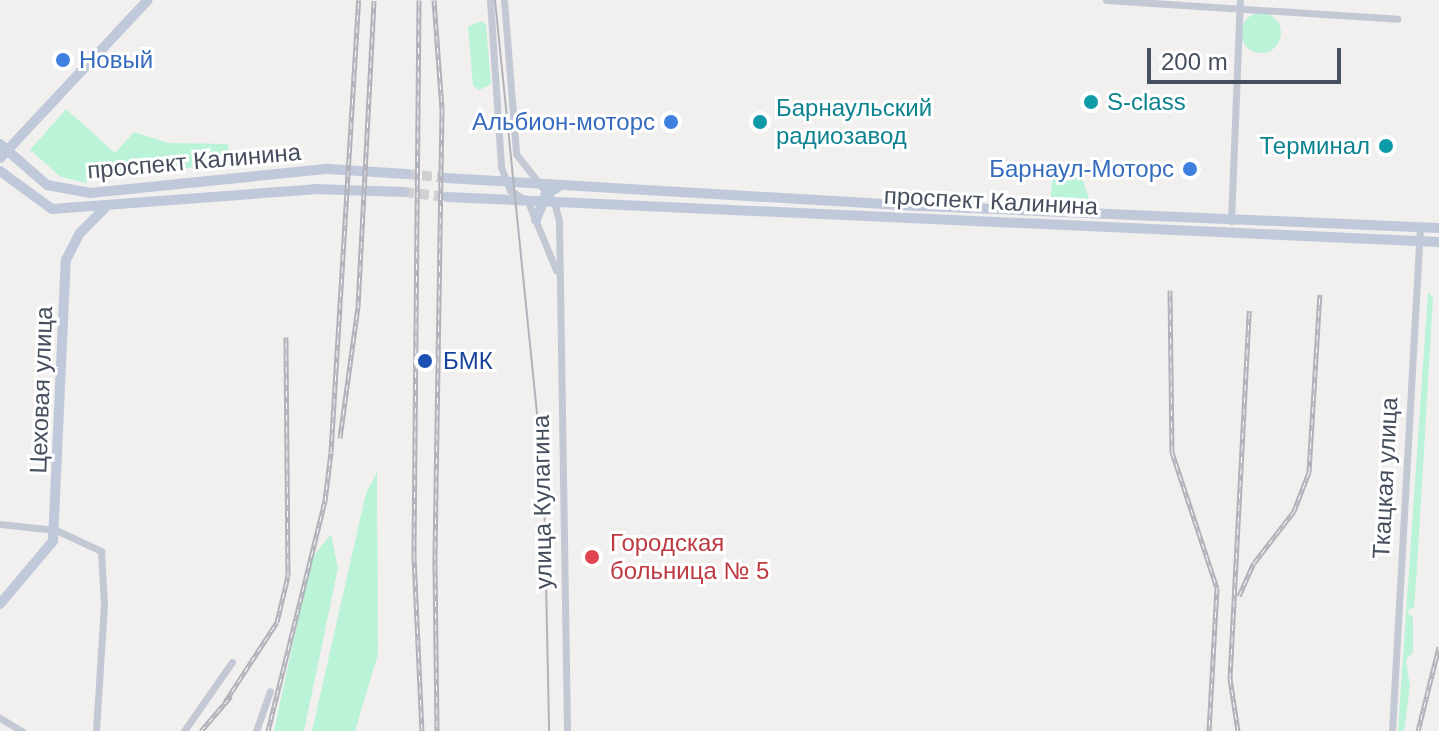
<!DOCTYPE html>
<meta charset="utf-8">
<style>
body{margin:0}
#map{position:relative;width:1439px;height:731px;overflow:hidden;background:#f2efef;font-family:Helvetica,sans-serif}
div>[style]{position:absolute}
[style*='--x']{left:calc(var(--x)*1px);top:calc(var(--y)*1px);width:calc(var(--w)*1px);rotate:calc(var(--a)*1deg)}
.green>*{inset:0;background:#baf3d8}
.round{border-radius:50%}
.secondary-tunnel>*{height:10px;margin-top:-5px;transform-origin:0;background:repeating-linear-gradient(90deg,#d0cfd2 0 10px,transparent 0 15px)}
.street>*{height:7px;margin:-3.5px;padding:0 3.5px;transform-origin:3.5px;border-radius:3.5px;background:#c2c9d5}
.secondary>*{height:10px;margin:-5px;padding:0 5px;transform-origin:5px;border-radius:5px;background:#c0c9da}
.tram>*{height:2px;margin:-1px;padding:0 1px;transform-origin:1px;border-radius:1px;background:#b1b3ba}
.rail>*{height:5px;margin-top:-2.5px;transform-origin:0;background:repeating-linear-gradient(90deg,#fff 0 6px,#b1b3ba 0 12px);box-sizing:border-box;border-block:2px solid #b1b3ba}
.dots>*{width:22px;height:22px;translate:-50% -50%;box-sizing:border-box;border:4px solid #fff;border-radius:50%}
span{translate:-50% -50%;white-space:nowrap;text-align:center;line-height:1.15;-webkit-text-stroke:6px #fff;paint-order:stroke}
.shop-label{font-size:24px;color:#366cbe}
.left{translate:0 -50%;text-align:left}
.right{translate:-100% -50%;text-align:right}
.culture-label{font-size:24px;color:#0d838f}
.street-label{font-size:24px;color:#464f5e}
.transit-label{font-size:24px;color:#164399}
.health-label{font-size:24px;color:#be3a42}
.scale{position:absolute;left:1147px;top:48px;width:194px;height:36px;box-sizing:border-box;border:4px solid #464f5e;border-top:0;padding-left:10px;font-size:24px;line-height:28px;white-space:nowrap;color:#464f5e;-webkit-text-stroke:6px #fff;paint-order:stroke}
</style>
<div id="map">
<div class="green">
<div class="round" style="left:1241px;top:13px;width:40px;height:40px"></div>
<div style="clip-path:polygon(481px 21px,486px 25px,491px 84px,479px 90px,473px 85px,468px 27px)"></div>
<div style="clip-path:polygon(66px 109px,115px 153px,134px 132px,168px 143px,228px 144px,230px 165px,110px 173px,86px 183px,61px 177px,30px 150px)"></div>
<div style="clip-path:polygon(1053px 176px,1082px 177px,1090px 202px,1050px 200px)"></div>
<div style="clip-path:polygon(1428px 292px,1433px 298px,1417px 569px,1414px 607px,1407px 611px,1413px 618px,1413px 652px,1406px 660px,1410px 687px,1404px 731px,1398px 731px)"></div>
<div style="clip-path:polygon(377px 472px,378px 654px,355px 731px,312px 731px,366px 493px)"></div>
<div style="clip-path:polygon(331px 534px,338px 568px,304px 731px,274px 731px,311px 559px)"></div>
</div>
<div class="secondary-tunnel">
<div style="--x:407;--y:174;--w:39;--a:6"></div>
<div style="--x:404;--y:192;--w:43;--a:6.6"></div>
</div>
<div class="street">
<div style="--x:490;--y:0;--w:167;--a:86.2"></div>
<div style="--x:501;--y:167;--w:25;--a:69"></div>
<div style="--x:510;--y:190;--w:22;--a:34"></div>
<div style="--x:528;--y:202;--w:74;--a:67.6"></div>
<div style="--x:504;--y:0;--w:154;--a:85.5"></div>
<div style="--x:516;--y:154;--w:61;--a:51.6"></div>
<div style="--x:554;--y:202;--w:20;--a:75"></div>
<div style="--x:559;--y:221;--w:510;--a:89.1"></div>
<div style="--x:1106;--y:0;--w:292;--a:3.7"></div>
<div style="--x:1231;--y:221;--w:221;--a:-87.7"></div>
<div style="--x:0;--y:524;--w:56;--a:6.1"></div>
<div style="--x:56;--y:530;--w:50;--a:25"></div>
<div style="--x:101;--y:551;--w:53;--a:86.8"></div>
<div style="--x:104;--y:604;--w:127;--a:93.6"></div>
<div style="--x:0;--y:718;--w:26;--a:31"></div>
<div style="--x:184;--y:731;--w:84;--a:-55.2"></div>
<div style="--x:256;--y:731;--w:42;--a:-70.7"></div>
<div style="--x:1392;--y:731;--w:505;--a:-86.82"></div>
</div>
<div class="secondary">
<div style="--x:0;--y:144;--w:62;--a:41.1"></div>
<div style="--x:47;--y:185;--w:44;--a:10.5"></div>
<div style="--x:90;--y:193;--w:239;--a:-5.8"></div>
<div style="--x:328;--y:169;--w:79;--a:3.6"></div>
<div style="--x:0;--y:158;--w:216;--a:-46.9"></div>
<div style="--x:0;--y:171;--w:64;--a:36.2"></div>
<div style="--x:52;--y:209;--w:264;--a:-4.3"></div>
<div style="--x:315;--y:189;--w:89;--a:1.9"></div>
<div style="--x:446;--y:178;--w:477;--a:3.4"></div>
<div style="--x:922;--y:206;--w:517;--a:2.44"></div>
<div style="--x:447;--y:197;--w:993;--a:2.6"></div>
<div style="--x:536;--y:220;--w:28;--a:-69"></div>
<div style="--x:546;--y:194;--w:13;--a:-29"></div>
<div style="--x:0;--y:604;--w:82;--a:-49.9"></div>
<div style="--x:53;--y:541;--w:281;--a:-87.4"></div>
<div style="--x:66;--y:260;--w:30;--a:-63"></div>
<div style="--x:80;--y:233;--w:35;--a:-45"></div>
</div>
<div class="tram">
<div style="--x:495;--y:0;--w:488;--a:84.2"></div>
<div style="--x:544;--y:486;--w:245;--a:88.8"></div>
</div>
<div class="rail">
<div style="--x:419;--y:0;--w:556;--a:90.52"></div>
<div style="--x:414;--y:556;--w:175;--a:87.4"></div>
<div style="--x:434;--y:0;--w:110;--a:85.8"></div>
<div style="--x:442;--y:110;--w:455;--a:90.9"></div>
<div style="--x:435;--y:565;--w:166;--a:89.3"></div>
<div style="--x:1170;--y:290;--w:162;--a:89.3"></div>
<div style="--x:1172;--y:452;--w:143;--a:71.7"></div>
<div style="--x:1217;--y:588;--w:143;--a:93.2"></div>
<div style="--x:340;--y:438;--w:132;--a:-82.2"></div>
<div style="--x:358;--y:307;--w:307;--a:-87"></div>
<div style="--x:1239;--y:596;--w:36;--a:-66"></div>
<div style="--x:1254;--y:563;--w:66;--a:-52.4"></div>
<div style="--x:1294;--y:511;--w:42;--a:-69"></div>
<div style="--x:1309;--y:472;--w:178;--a:-86.5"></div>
<div style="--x:225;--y:702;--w:95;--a:-57"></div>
<div style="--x:277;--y:622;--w:47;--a:-76.6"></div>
<div style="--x:288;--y:576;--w:239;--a:-90.5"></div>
<div style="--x:201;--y:731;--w:46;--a:-49.4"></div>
<div style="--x:268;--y:731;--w:237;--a:-76.1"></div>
<div style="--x:325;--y:501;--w:49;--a:-83"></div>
<div style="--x:331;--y:452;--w:453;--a:-86.5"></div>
<div style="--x:1238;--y:731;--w:54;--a:-98.6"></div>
<div style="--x:1230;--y:678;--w:368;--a:-87"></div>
<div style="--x:1418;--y:731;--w:87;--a:-76"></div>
</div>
<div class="dots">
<div style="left:63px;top:60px;background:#3f7fe0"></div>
<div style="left:1091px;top:102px;background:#0f9aa8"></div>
<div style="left:671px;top:122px;background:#3f7fe0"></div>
<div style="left:760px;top:122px;background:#0f9aa8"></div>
<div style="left:1386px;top:146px;background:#0f9aa8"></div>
<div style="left:1190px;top:169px;background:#3f7fe0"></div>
<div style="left:425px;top:361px;background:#1a4fb4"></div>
<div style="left:592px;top:557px;background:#e0444e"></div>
</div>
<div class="shop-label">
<span class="left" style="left:79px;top:60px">Новый</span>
<span class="right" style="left:655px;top:122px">Альбион-моторс</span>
<span class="right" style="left:1174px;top:169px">Барнаул-Моторс</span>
</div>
<div class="culture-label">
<span class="left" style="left:1107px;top:102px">S-class</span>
<span class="left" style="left:776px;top:122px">Барнаульский<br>радиозавод</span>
<span class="right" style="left:1370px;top:146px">Терминал</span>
</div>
<div class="street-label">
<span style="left:194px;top:161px;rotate:-5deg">проспект Калинина</span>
<span style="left:991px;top:201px;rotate:3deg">проспект Калинина</span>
<span style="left:41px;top:390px;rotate:-88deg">Цеховая улица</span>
<span style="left:1385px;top:478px;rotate:-87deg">Ткацкая улица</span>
<span style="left:542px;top:502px;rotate:-91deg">улица Кулагина</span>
</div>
<div class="transit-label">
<span class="left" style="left:443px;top:361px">БМК</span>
</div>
<div class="health-label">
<span class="left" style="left:610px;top:557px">Городская<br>больница № 5</span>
</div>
<div class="scale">200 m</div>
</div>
